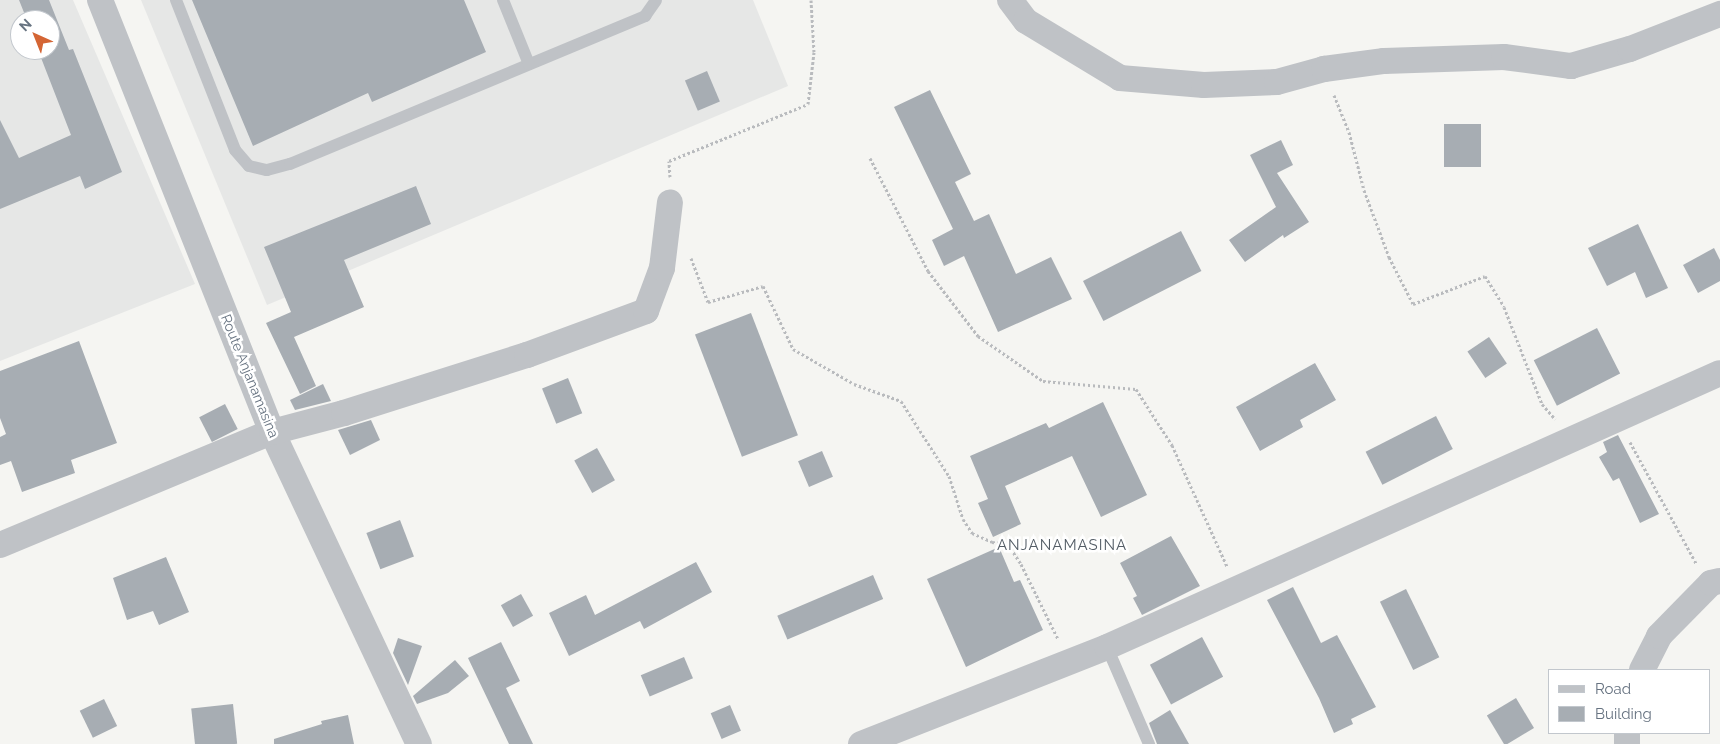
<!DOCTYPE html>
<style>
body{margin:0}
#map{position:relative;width:1720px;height:744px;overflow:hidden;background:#f5f5f2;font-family:Raleway,sans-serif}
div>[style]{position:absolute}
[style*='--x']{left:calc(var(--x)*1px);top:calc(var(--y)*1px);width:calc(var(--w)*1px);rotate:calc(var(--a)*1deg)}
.built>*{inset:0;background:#e6e7e6}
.building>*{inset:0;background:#a7adb3;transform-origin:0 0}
.path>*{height:3px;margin-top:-1.5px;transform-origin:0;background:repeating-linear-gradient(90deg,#b9bbbe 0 2.5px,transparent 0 5px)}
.service>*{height:12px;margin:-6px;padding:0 6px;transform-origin:6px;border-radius:6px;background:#bfc2c6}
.minor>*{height:26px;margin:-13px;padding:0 13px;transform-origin:13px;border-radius:13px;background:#bfc2c6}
span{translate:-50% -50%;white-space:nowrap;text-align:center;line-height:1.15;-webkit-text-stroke:5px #fff;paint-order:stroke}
.street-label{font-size:14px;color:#677381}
.neighbourhood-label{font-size:15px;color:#545d66;letter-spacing:1px}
.legend{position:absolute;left:1548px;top:669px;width:162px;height:65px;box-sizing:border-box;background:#fff;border:1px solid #c2c7cd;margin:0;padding:6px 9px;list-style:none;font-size:15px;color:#677381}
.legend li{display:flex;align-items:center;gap:10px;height:25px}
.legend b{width:25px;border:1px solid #c2c7cd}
.north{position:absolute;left:10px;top:10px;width:50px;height:50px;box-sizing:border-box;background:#fff;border:1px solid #c2c7cd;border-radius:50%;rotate:316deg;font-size:14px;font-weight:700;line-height:20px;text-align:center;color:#677381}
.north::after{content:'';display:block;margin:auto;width:18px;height:22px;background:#d46534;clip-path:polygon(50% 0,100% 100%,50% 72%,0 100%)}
</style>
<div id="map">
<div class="built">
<div style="clip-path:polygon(evenodd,0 0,73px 0,195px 284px,0 361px,0 0,20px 20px,50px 20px,50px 50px,20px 50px,20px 20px)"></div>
<div style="clip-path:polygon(141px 0,753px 0,788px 86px,267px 305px)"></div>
</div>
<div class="building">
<div style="clip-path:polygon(19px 0,49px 0,69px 50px,73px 49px,122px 172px,85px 189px,80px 176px,0 209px,0 120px,19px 158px,71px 135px,38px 50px,50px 50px,50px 20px,27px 20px)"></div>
<div style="clip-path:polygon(192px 0,464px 0,486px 52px,372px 102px,368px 93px,253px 146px)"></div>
<div style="left:707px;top:71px;width:33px;height:24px;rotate:67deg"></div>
<div style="clip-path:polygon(930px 90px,971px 174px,955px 182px,974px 221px,989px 214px,1016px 274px,1051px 257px,1072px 299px,998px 332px,964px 256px,944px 266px,932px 240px,953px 229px,894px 107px)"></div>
<div style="left:1444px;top:124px;width:37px;height:43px"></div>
<div style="clip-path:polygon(1281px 140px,1293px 165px,1277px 173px,1309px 222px,1284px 238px,1283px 235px,1245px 262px,1229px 240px,1276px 207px,1250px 155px)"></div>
<div style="clip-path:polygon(416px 186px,431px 224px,344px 260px,364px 307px,294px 337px,316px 386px,300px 394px,266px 323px,291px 312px,264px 247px)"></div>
<div style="clip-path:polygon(1638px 224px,1668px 288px,1646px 298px,1635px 272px,1607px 286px,1588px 248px)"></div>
<div style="left:1181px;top:231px;width:45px;height:110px;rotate:63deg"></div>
<div style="clip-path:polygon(1714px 248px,1720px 260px,1720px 281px,1698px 293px,1683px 265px)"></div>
<div style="left:751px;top:313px;width:131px;height:60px;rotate:69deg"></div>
<div style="left:1597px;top:328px;width:51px;height:71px;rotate:63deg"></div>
<div style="left:1489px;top:337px;width:32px;height:26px;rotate:56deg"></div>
<div style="clip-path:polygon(79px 341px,117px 443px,71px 460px,75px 473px,22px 492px,11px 461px,0 465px,0 437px,6px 434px,0 418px,0 371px)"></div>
<div style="clip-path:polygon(1315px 363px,1336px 400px,1300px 420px,1303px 427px,1260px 451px,1236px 407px)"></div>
<div style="left:568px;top:378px;width:38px;height:28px;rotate:68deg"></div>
<div style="clip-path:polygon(323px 384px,331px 401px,295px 410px,290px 400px)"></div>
<div style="clip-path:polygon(1103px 402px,1147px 495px,1101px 517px,1072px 456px,1005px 486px,1021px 524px,993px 537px,978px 503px,988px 499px,970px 456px,1046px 423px,1049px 428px)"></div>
<div style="left:225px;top:404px;width:28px;height:29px;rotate:63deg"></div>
<div style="left:1436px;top:416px;width:37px;height:79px;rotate:63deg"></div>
<div style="clip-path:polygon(371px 420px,380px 440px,350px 455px,338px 430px)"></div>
<div style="clip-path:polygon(1618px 435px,1659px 514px,1640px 523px,1619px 478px,1613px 481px,1599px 457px,1607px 452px,1603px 442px)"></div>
<div style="left:597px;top:448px;width:37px;height:26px;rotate:61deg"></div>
<div style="left:822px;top:451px;width:28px;height:26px;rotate:67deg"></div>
<div style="left:400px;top:520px;width:39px;height:36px;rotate:69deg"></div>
<div style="clip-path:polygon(1171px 536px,1200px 586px,1142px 615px,1133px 598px,1137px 596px,1120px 563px)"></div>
<div style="clip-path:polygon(999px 547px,1014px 582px,1020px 580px,1043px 630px,966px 667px,927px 579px)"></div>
<div style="clip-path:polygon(166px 557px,189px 612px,159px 625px,153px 611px,127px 620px,113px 578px)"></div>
<div style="clip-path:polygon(696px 562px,712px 592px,644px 629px,640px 621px,569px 656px,549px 613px,586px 595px,595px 615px)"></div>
<div style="left:873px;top:575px;width:26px;height:104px;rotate:67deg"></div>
<div style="clip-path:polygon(1293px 587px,1321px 643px,1337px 635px,1376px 707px,1351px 719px,1353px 724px,1334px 733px,1319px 698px,1267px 600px)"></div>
<div style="left:1406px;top:589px;width:76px;height:29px;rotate:64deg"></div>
<div style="left:521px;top:594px;width:25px;height:23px;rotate:61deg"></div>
<div style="left:1202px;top:637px;width:45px;height:59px;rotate:62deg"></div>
<div style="clip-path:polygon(398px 638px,422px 646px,408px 685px,393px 653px)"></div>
<div style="clip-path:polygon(501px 642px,520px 681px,506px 688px,533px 744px,509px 744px,468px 658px)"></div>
<div style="left:684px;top:657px;width:23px;height:47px;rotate:67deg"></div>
<div style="clip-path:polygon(455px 660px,469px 676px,448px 693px,417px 704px,413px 696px)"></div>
<div style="left:1516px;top:698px;width:35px;height:34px;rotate:59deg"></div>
<div style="left:104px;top:699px;width:30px;height:27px;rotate:64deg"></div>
<div style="left:233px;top:704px;width:40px;height:42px;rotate:84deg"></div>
<div style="left:730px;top:705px;width:28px;height:21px;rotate:67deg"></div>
<div style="clip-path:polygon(1170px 710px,1189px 744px,1157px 744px,1149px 723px)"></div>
<div style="clip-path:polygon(348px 715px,354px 744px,274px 744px,274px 739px,322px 724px,321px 721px)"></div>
</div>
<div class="path">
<div style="--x:1334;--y:95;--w:40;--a:68"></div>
<div style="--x:1349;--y:132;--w:60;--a:75.5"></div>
<div style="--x:1364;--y:190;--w:72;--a:69.5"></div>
<div style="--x:1389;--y:257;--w:53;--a:62.9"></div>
<div style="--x:1413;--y:304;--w:77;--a:-21.3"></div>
<div style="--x:1485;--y:276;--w:36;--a:58"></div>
<div style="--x:1504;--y:307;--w:104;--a:68.6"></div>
<div style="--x:1542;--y:404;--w:20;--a:49"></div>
<div style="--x:870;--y:158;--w:127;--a:62.8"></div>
<div style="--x:928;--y:271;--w:82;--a:52.4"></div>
<div style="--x:978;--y:336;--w:79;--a:34.7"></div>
<div style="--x:1043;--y:381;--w:93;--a:4.9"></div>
<div style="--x:1136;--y:389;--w:67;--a:57.3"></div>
<div style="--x:1172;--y:445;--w:133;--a:65.6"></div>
<div style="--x:670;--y:177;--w:16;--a:-94"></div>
<div style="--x:669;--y:161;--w:150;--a:-22.3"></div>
<div style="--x:808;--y:104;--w:52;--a:-83.4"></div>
<div style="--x:814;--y:52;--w:52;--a:-93.3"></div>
<div style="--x:691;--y:258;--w:47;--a:68.9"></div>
<div style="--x:708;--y:302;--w:57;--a:-16.2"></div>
<div style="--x:763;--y:286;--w:70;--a:64.5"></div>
<div style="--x:793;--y:349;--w:70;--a:29.8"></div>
<div style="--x:854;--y:384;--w:50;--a:19.9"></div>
<div style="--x:901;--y:401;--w:89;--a:57.4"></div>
<div style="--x:949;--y:476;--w:45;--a:72"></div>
<div style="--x:963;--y:519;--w:17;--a:57"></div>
<div style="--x:972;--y:533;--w:22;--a:24"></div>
<div style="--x:992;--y:542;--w:16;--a:7"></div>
<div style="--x:1008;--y:544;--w:24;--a:57"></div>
<div style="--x:1021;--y:564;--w:84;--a:63.7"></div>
<div style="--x:1630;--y:442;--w:138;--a:61.4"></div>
</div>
<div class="service">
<div style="--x:176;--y:0;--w:161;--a:68.5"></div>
<div style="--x:235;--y:150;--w:21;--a:49"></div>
<div style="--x:249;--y:166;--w:18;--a:13"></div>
<div style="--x:267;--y:170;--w:24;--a:-15"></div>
<div style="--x:290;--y:164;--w:385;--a:-22.6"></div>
<div style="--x:645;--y:16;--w:19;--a:-55"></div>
<div style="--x:503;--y:0;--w:69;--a:67.9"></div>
<div style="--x:1107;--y:647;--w:106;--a:66.6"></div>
</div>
<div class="minor">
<div style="--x:100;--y:0;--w:465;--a:68.3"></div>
<div style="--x:272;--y:432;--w:345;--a:64.8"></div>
<div style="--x:1010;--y:0;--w:26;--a:53"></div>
<div style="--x:1026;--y:21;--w:110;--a:31.2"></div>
<div style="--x:1120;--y:78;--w:84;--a:4.8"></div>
<div style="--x:1204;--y:85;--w:73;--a:-2.4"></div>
<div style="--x:1277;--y:82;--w:49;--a:-15.5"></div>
<div style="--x:1324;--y:69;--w:61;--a:-7.6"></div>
<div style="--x:1384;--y:61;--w:120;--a:-1.9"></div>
<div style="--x:1504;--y:57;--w:68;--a:7.7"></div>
<div style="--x:1571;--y:66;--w:61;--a:-16.1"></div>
<div style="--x:1630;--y:49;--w:97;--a:-21.3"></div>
<div style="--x:0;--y:545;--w:295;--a:-22.6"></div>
<div style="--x:272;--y:432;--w:74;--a:-14.8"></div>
<div style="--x:344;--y:413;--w:192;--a:-17.6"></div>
<div style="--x:527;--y:355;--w:127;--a:-20.3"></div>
<div style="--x:646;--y:311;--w:46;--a:-69.6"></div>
<div style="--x:662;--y:268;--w:66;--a:-83.1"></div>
<div style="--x:1642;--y:670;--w:38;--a:-63"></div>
<div style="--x:1659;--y:636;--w:74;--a:-45.5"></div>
<div style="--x:1711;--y:583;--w:9;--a:-13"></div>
<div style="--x:861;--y:744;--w:264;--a:-21.5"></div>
<div style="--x:1107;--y:647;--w:671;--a:-24.08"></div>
<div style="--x:1627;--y:744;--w:11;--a:-90"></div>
</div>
<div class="street-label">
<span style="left:250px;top:376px;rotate:68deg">Route Anjanamasina</span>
</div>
<div class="neighbourhood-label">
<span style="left:1062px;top:546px">ANJANAMASINA</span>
</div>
<ul class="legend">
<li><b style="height:6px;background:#bfc2c6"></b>Road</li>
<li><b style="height:14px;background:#a7adb3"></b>Building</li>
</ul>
<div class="north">N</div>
</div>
